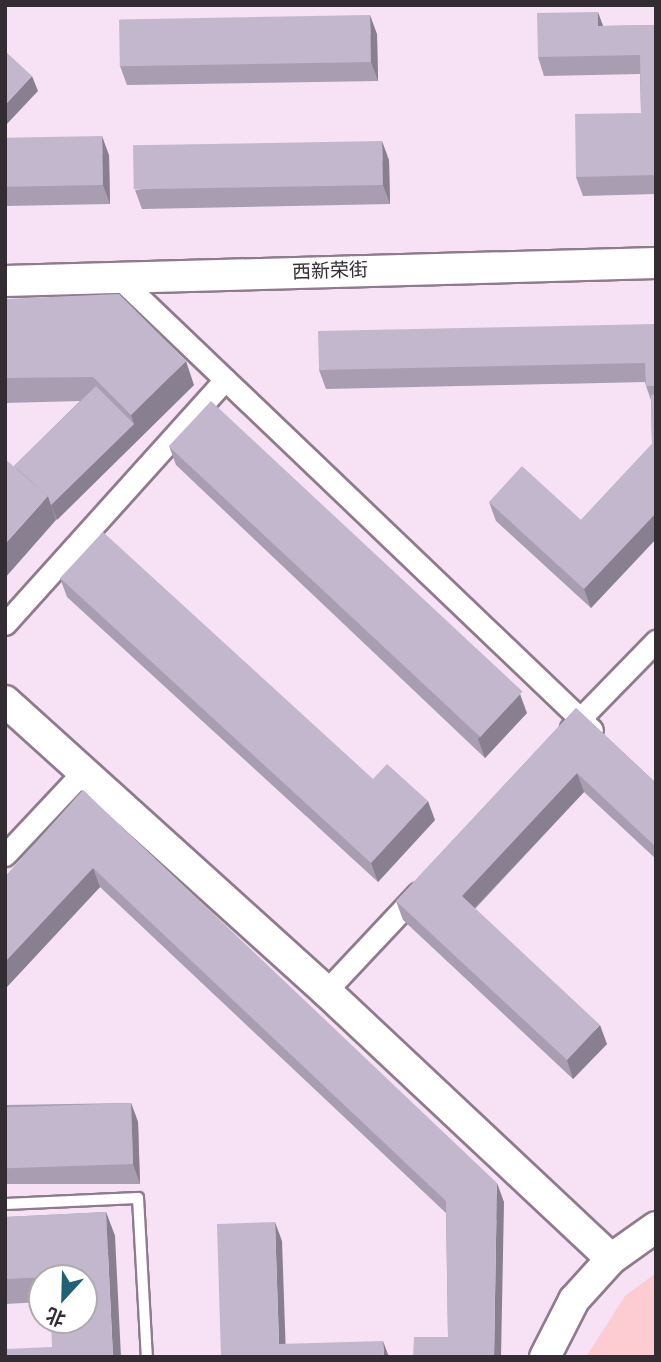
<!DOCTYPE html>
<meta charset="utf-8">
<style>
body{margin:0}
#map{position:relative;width:661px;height:1362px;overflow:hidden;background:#f7e1f5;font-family:"Nunito Sans","Noto Sans SC",sans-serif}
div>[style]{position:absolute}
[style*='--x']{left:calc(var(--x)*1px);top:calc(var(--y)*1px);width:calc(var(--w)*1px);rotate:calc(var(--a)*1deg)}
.green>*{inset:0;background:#fcccd2}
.roads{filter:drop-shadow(2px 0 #8e7b8c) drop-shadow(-2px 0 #8e7b8c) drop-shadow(0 2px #8e7b8c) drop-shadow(0 -2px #8e7b8c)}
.lane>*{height:10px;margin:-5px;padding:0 5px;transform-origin:5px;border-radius:5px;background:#fff}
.street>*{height:21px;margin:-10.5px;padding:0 10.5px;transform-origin:10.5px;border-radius:10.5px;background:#fff}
.secondary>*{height:30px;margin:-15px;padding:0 15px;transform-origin:15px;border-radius:15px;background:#fff}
.wall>*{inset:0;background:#a89db1}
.shaded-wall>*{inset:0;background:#888090}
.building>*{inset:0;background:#c3b7ce;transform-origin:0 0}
span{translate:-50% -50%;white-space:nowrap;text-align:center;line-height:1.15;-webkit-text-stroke:7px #fff;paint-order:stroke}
.street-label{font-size:19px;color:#342c33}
.frame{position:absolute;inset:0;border:7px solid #342c33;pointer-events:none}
.north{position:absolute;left:28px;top:1264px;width:70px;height:70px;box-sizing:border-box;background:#fff;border:2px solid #aeabad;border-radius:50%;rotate:202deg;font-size:19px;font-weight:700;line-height:28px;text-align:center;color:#342c33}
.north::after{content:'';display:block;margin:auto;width:24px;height:32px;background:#216176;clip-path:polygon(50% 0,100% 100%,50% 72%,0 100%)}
</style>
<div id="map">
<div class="green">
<div style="clip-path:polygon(656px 1273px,656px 1357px,586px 1357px,625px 1296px)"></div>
</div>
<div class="roads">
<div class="lane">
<div style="--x:5;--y:1204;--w:133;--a:-2.6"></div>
<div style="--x:138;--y:1198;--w:159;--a:86.8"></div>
</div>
<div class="street">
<div style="--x:119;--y:278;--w:654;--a:43.7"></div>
<div style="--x:5;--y:624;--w:329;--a:-48"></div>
<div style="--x:571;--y:728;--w:122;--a:-45.7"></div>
<div style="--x:5;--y:855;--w:114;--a:-46.8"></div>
<div style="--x:326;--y:991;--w:134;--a:-46.8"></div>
</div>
<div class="secondary">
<div style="--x:5;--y:281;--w:651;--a:-1.58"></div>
<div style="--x:5;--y:701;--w:433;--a:42.1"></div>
<div style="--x:326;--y:991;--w:391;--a:43.2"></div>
<div style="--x:545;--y:1357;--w:64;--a:-63"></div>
<div style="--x:574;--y:1300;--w:55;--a:-47.9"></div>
<div style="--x:611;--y:1259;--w:55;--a:-35.4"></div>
</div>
</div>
<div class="wall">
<div style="clip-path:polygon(656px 25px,656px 194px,583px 196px,576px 177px,641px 113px,640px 74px,544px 76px,538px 57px,603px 26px)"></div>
<div style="clip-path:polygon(377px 34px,378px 81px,127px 85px,120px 66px)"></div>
<div style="clip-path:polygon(5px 138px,109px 155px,110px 204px,5px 206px)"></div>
<div style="clip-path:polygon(389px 160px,390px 204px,142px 209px,135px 190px)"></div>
<div style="clip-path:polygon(5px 299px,194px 385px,56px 520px,14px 466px,80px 401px,5px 403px)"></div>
<div style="clip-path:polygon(656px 324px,656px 539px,591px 608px,496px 521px,489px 502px,581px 520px,652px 444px,651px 400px,646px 386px,645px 382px,326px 389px,319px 370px)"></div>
<div style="clip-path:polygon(169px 446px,527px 713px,485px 758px,176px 465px)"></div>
<div style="clip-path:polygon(60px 578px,435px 820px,378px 882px,67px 597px)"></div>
<div style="clip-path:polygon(576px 708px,656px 783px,656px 859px,584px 792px,475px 909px,607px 1044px,573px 1079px,403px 920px,396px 901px)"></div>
<div style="clip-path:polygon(83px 790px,504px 1202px,448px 1337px,446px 1213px,100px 887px,5px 989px,5px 877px)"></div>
<div style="clip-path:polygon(131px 1103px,138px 1122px,140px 1184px,5px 1184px,5px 1105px)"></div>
<div style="clip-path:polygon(106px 1212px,115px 1236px,52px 1347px,84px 1278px,42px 1278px,42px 1302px,5px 1304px,5px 1217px)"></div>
</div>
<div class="shaded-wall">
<div style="clip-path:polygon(598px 12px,605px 31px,598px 26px)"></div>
<div style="clip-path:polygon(370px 15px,377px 34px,378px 81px,371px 62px)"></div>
<div style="clip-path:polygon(32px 76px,38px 91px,5px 126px,5px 105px)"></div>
<div style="clip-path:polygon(102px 136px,109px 155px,110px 204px,103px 185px)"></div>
<div style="clip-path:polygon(382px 141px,389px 160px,390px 204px,383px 185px)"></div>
<div style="clip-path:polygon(186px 361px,194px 385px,57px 520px,51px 505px,134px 424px,131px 415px)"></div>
<div style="clip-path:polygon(48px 496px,56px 520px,5px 578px,5px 544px)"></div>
<div style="clip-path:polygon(656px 513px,656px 539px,591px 608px,584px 589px)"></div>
<div style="clip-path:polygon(520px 694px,527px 713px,485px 758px,478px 739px)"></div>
<div style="clip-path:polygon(577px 773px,584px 792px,468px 915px,462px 896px)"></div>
<div style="clip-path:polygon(428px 801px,435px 820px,378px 882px,371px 863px)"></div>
<div style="clip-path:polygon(93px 868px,100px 887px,5px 989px,5px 962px)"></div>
<div style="clip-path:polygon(600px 1025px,607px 1044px,573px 1079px,567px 1060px)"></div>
<div style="clip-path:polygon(131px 1103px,138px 1122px,140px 1184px,133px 1164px)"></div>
<div style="clip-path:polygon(497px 1183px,504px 1202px,501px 1357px,494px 1357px)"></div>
<div style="clip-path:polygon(106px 1212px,115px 1236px,121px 1357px,113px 1357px)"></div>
<div style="clip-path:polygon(275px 1222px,282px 1241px,286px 1357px,279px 1344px)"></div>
<div style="clip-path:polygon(383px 1341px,389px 1357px,384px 1357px)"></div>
</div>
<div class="building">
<div style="clip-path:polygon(598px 12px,598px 26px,656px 25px,656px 175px,576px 177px,575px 114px,641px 113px,640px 55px,538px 57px,537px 13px)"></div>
<div style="left:370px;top:15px;width:47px;height:251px;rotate:89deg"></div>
<div style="clip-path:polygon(5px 51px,32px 76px,5px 105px)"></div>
<div style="left:102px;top:136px;width:49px;height:97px;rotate:89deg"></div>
<div style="left:382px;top:141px;width:44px;height:249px;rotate:89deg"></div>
<div style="clip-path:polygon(119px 294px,186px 361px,131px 415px,93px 377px,5px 378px,5px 299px)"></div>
<div style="clip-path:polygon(656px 324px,656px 386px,646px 386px,645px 363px,319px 370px,318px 331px)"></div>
<div style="clip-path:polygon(96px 386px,134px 424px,51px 505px,48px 496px,14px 466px)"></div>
<div style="clip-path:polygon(656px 394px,656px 513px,584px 589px,489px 502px,522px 466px,581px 520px,652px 444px,651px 395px)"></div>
<div style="left:211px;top:401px;width:426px;height:62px;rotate:43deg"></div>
<div style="clip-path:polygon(5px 459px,48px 496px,5px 544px)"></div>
<div style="clip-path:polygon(103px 532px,373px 779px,387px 764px,428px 801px,371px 863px,60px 578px)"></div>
<div style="clip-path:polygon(576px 708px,656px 783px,656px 847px,577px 773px,462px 896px,600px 1025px,567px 1060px,396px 901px)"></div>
<div style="clip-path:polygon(83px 790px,497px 1183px,494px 1357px,413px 1357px,414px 1337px,448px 1337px,446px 1201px,93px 868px,5px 962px,5px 877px)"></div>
<div style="left:131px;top:1103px;width:61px;height:126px;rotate:88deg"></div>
<div style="clip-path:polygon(106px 1212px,113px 1357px,5px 1357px,5px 1349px,52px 1347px,51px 1320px,84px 1320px,84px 1278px,49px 1277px,5px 1279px,5px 1217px)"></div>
<div style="clip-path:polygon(275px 1222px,279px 1344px,383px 1341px,384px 1357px,221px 1357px,217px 1224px)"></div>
</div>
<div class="street-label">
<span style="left:330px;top:272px;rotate:-2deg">西新荣街</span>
</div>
<div class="frame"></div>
<div class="north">北</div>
</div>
